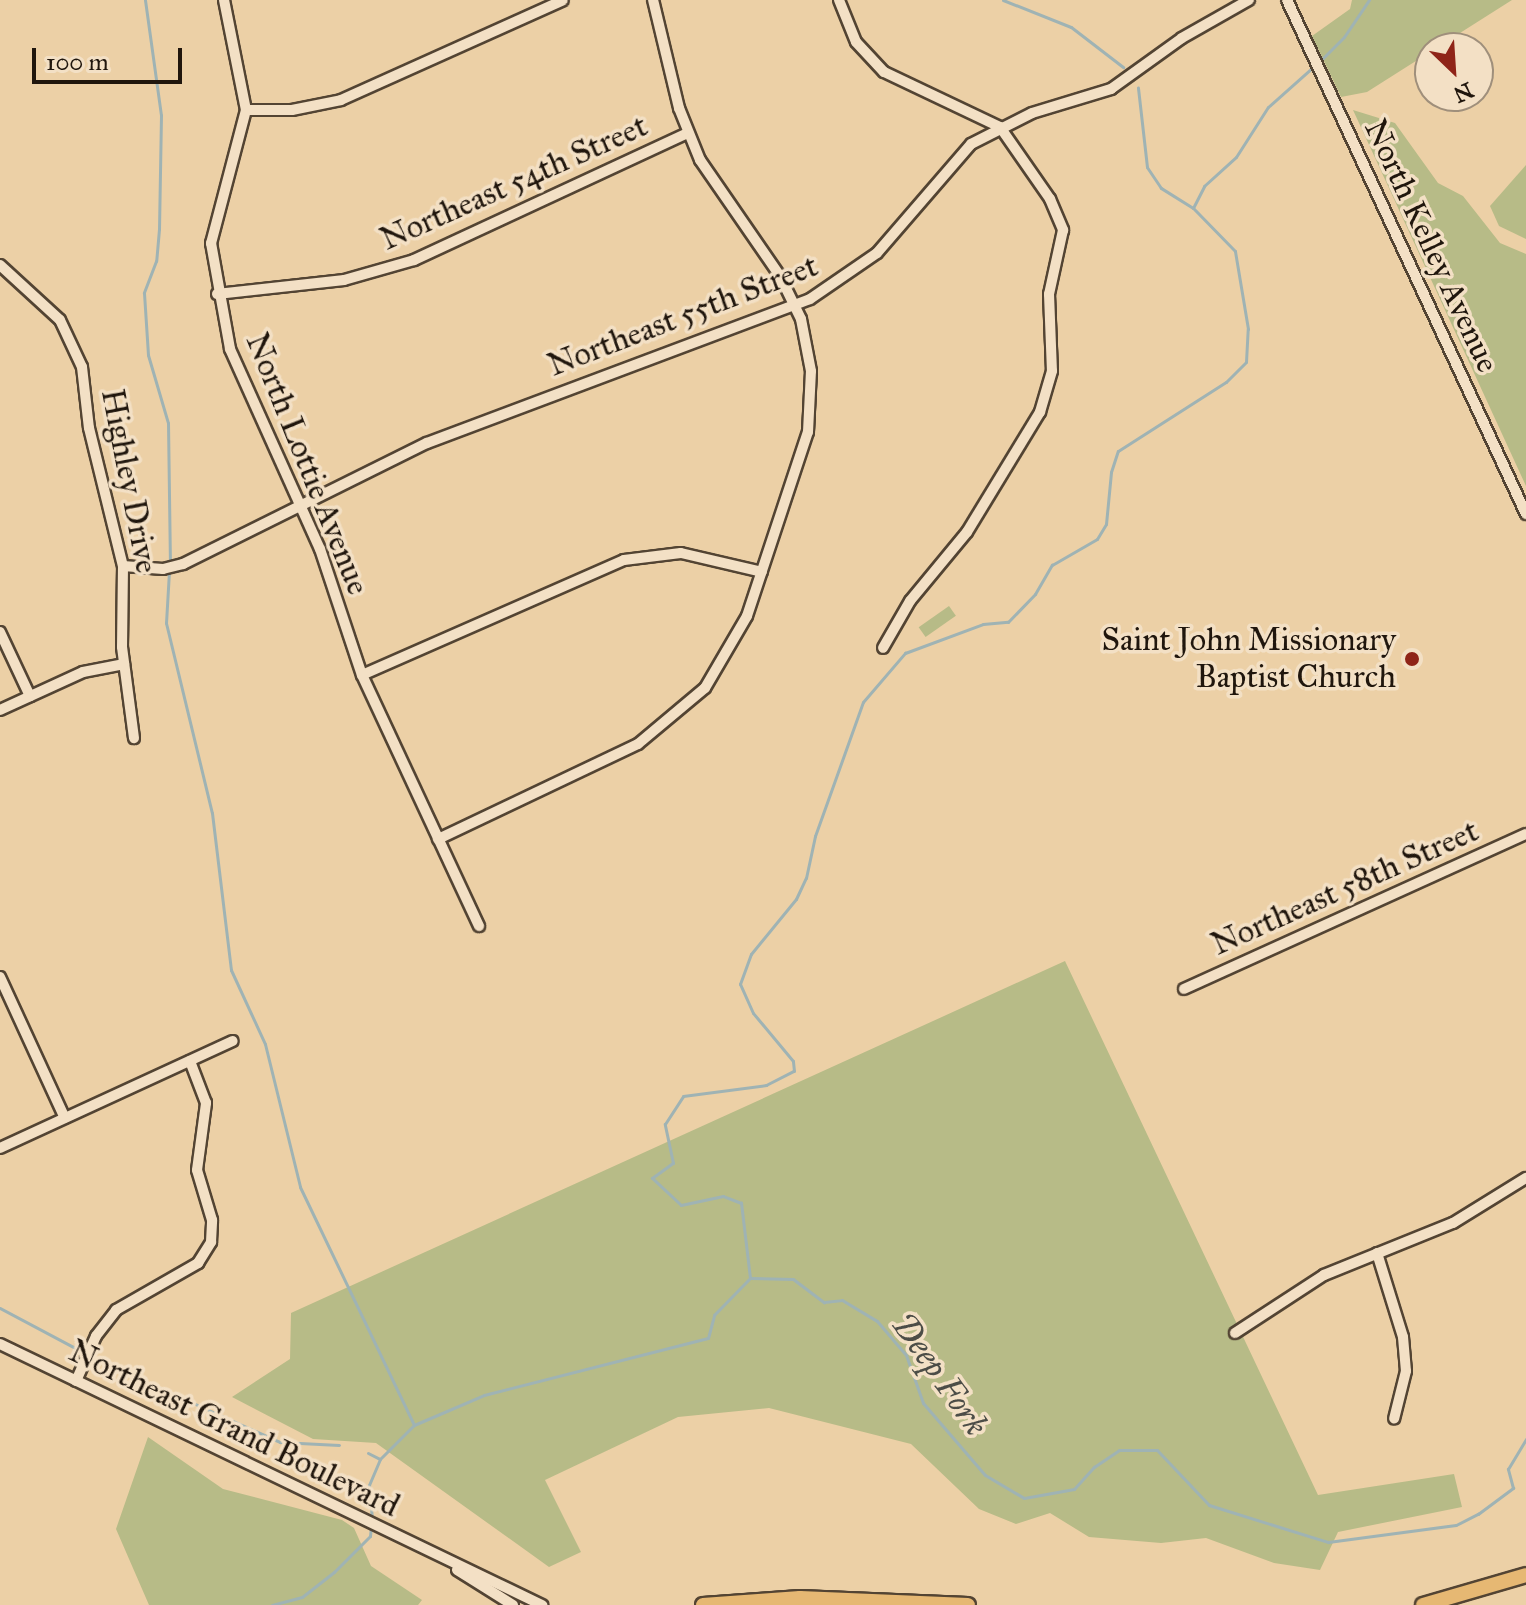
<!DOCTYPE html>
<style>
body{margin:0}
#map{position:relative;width:1526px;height:1605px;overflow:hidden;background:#ecd0a6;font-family:"IM FELL Great Primer",serif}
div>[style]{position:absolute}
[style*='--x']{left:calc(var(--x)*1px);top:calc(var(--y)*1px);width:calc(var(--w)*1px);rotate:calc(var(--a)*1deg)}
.green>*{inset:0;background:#b7bb87;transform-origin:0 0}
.stream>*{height:3px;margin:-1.5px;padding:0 1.5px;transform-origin:1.5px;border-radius:1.5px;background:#9fb3b4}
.roads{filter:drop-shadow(2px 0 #534433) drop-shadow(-2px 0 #534433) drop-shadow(0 2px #534433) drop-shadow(0 -2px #534433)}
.minor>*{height:10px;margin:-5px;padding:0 5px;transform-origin:5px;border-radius:5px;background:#f3e0c5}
.highway>*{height:14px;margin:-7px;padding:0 7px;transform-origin:7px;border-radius:7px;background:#e6b873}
.dots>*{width:22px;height:22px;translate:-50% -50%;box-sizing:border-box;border:4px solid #f3e0c5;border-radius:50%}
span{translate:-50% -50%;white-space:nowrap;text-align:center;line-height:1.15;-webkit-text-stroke:7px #f3e0c5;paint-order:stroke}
.street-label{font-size:32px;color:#20160d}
.poi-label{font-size:32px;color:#20160d}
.right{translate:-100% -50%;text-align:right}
.water-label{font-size:34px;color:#4c4d47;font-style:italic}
.north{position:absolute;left:1414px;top:32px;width:80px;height:80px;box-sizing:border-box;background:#f3e0c5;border:2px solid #9f8f7b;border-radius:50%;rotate:155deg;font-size:22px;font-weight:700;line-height:32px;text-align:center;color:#20160d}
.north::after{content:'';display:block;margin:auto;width:28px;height:36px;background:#8f2418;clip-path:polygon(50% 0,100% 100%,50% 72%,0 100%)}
.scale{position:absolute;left:32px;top:48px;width:150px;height:36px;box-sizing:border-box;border:4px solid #20160d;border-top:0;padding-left:10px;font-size:24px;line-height:28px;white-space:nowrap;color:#20160d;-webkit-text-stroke:6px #f3e0c5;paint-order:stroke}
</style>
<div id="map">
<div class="green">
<div style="clip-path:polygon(1352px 0,1512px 0,1367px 92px,1341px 97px,1312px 36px,1350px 9px)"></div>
<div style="clip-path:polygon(1353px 110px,1395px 123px,1438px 183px,1463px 196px,1500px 243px,1526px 254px,1526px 486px)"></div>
<div style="clip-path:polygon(1526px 165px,1526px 239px,1499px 226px,1490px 206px)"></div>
<div style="left:949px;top:606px;width:12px;height:37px;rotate:55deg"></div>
<div style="clip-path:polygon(1065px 961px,1318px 1495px,1454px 1474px,1462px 1507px,1338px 1532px,1320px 1570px,1274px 1563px,1206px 1538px,1161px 1543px,1089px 1537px,1050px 1513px,1016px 1524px,979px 1509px,911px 1444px,769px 1408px,678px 1417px,545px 1480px,581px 1552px,549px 1567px,376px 1443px,313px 1439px,232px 1397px,290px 1359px,291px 1313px)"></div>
<div style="clip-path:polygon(148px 1437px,223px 1489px,342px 1520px,354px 1528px,371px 1566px,422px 1600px,418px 1605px,149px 1605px,116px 1529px)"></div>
</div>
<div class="stream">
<div style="--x:145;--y:0;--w:116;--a:82.1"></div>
<div style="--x:161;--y:115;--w:114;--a:91"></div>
<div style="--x:159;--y:229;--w:32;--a:95"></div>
<div style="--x:156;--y:261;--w:34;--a:111"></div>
<div style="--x:144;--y:293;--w:62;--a:86.3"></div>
<div style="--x:148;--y:355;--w:71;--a:73.6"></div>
<div style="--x:168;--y:423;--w:140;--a:89.2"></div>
<div style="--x:1003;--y:0;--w:73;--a:21.7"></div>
<div style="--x:1071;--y:27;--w:66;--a:37.6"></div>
<div style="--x:1319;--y:62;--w:35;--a:-45"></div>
<div style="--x:1344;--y:37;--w:45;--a:-56"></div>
<div style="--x:1193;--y:208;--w:25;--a:-63"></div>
<div style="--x:1204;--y:186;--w:43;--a:-42.2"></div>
<div style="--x:1236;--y:157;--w:59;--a:-57.4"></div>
<div style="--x:1268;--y:107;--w:60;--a:-41.6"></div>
<div style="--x:169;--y:571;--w:52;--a:93.3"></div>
<div style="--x:166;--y:623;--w:195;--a:76.4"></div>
<div style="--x:212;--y:813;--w:158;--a:83.1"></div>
<div style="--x:231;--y:970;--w:81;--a:65.3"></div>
<div style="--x:265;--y:1044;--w:147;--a:76.2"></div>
<div style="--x:300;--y:1187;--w:264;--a:64.4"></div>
<div style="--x:750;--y:1278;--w:76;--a:-96.8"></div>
<div style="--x:741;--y:1203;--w:19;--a:-159"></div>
<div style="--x:723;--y:1196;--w:43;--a:167.9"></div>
<div style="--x:681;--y:1205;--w:40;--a:-137"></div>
<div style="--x:652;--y:1178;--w:26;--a:-36"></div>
<div style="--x:673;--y:1163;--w:40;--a:-102"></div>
<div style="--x:665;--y:1124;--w:33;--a:-57"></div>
<div style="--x:683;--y:1096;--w:84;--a:-7.5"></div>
<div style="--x:766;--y:1085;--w:31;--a:-27"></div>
<div style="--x:794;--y:1071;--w:10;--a:-96"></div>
<div style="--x:793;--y:1061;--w:62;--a:-129.8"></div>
<div style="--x:753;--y:1013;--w:32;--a:-114"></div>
<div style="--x:740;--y:984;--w:32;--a:-70"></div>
<div style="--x:751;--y:954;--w:71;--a:-50.7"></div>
<div style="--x:796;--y:899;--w:23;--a:-65"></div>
<div style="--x:806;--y:878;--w:43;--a:-77.9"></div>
<div style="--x:815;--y:836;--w:142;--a:-70.3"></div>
<div style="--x:863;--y:702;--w:65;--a:-49.4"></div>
<div style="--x:905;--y:653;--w:83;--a:-20.4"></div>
<div style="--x:983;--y:624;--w:25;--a:-5"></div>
<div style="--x:1008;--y:622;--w:39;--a:-46"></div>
<div style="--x:1035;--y:594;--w:34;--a:-60"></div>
<div style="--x:1052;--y:565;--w:52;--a:-30"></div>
<div style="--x:1097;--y:539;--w:17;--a:-59"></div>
<div style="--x:1106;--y:524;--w:52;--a:-84.5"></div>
<div style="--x:1111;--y:472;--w:22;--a:-72"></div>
<div style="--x:1118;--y:451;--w:128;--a:-32.6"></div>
<div style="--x:1226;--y:382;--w:28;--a:-45"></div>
<div style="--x:1246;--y:362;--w:33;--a:-87"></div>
<div style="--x:1248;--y:329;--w:79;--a:-99.5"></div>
<div style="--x:1235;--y:251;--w:60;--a:-134.3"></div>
<div style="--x:1193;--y:208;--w:38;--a:-148"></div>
<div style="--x:1161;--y:188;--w:25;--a:-124"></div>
<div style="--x:1147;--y:167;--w:80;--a:-96.5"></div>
<div style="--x:750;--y:1278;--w:43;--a:1.3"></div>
<div style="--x:793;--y:1279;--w:39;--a:37"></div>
<div style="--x:824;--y:1302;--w:18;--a:-6"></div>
<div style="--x:842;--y:1300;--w:41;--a:31"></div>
<div style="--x:877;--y:1321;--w:45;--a:49.5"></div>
<div style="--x:906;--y:1355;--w:51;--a:70.5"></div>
<div style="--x:923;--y:1403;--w:95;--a:49.3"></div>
<div style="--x:985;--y:1475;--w:45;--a:30.5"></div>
<div style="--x:1024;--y:1498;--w:51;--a:-10.2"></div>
<div style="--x:1074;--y:1489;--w:30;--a:-48"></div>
<div style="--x:1094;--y:1467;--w:30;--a:-34"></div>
<div style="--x:1119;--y:1450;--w:38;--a:0"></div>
<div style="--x:1157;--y:1450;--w:76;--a:46.6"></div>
<div style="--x:1209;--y:1505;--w:125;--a:17.3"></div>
<div style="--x:1328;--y:1542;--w:129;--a:-7.6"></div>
<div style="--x:1456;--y:1525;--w:25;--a:-27"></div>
<div style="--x:1478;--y:1514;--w:44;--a:-36.6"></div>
<div style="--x:1513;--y:1488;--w:20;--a:-105"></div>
<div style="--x:1508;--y:1469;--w:35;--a:-59"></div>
<div style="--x:0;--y:1308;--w:87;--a:28"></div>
<div style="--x:95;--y:1359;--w:203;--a:24.2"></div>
<div style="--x:280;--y:1442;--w:59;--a:2.9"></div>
<div style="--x:368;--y:1453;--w:13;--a:27"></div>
<div style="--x:372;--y:1519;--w:34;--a:-95"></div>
<div style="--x:369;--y:1485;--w:28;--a:-67"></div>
<div style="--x:380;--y:1459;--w:48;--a:-45"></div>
<div style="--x:414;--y:1425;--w:76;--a:-23.2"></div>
<div style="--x:484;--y:1395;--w:231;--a:-14.3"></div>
<div style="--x:708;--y:1338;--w:24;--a:-75"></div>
<div style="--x:714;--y:1315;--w:52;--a:-45.8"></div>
<div style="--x:272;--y:1605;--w:31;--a:-15"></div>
<div style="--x:302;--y:1597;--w:41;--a:-38"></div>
<div style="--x:334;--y:1572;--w:51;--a:-45"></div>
<div style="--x:370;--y:1536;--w:9;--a:-84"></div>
</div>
<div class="roads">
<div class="minor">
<div style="--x:224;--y:0;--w:112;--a:78.7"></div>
<div style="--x:246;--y:110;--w:138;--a:104.7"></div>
<div style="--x:211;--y:243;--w:108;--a:79.8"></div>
<div style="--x:230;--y:349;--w:219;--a:65.8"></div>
<div style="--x:320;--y:549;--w:133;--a:71.6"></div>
<div style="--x:362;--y:675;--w:277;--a:65"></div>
<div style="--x:839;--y:0;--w:45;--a:68"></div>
<div style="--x:856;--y:42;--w:41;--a:47"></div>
<div style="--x:884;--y:72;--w:128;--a:25.4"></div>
<div style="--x:1000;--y:127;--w:88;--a:55.2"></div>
<div style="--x:1050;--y:199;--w:34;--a:67"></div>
<div style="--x:1063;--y:230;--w:66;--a:102.3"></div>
<div style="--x:1049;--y:294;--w:77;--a:87.8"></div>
<div style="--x:1052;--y:371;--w:43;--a:106.3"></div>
<div style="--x:1040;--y:412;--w:140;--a:121.3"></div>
<div style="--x:967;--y:532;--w:89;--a:129.6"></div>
<div style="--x:910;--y:601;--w:54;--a:119.9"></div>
<div style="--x:1287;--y:0;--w:567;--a:65.06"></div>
<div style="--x:246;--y:110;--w:46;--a:0"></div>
<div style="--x:292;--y:110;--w:50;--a:-11.5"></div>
<div style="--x:341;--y:100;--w:243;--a:-24.2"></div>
<div style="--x:0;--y:265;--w:81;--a:42.5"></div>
<div style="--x:60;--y:320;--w:52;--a:64.9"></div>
<div style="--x:82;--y:367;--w:61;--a:83.5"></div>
<div style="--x:89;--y:428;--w:142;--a:76.2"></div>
<div style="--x:123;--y:566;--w:81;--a:90.7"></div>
<div style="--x:122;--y:647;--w:92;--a:82.5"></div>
<div style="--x:217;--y:294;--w:128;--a:-6.3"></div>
<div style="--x:344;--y:280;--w:73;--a:-15.9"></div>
<div style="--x:414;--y:260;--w:302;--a:-24.9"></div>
<div style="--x:123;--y:566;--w:40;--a:4.3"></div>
<div style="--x:163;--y:569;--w:21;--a:-14"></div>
<div style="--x:183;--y:564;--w:272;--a:-26.4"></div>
<div style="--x:427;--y:443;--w:409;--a:-20.6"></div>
<div style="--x:810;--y:299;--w:81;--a:-34.5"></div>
<div style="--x:877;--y:253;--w:144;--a:-49.2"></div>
<div style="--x:971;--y:144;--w:68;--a:-26.9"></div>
<div style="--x:1032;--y:113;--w:83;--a:-16.9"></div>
<div style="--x:1111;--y:89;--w:87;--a:-35.7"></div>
<div style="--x:1182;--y:38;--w:77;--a:-29.6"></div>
<div style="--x:0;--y:632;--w:71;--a:64.9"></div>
<div style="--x:362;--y:675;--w:286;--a:-23.7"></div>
<div style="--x:624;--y:560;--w:57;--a:-7"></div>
<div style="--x:681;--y:553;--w:83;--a:13.2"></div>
<div style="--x:0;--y:710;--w:91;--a:-24.6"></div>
<div style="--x:83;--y:672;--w:42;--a:-11"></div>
<div style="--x:438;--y:839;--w:221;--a:-25.4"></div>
<div style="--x:638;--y:744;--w:87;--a:-39.9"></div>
<div style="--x:705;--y:688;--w:83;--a:-59.7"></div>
<div style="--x:747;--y:616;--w:194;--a:-71.7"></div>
<div style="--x:808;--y:432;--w:61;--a:-87.2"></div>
<div style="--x:811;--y:371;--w:53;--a:-100.9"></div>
<div style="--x:801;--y:319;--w:48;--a:-116"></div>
<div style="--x:780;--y:276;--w:141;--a:-124.6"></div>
<div style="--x:700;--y:160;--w:56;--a:-112"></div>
<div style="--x:679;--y:108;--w:111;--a:-103.5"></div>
<div style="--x:0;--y:977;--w:155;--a:65.3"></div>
<div style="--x:1184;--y:989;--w:375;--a:-24.4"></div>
<div style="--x:0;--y:1148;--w:256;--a:-24.7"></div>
<div style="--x:1377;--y:1253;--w:88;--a:72.8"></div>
<div style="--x:1403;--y:1337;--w:34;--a:85"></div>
<div style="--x:1406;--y:1371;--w:49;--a:104"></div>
<div style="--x:1235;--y:1333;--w:106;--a:-33.1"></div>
<div style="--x:1324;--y:1275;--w:139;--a:-22"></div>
<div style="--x:1453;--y:1223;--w:86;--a:-31.7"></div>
<div style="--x:0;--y:1344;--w:602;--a:25.71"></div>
<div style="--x:76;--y:1381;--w:49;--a:-66"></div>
<div style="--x:96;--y:1336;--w:33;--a:-52"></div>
<div style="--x:116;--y:1310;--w:95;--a:-29.8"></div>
<div style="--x:198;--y:1263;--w:25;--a:-58"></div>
<div style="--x:211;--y:1242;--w:22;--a:-87"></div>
<div style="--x:212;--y:1220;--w:52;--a:-106.7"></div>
<div style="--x:197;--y:1170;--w:68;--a:-82.3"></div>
<div style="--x:206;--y:1103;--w:45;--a:-110.9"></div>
<div style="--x:457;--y:1570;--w:66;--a:32"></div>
</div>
<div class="highway">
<div style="--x:703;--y:1605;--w:97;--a:-4.1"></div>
<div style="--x:800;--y:1598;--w:168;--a:2.4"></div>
<div style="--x:1423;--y:1605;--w:107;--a:-16.2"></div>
</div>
</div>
<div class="dots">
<div style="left:1412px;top:659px;background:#8f2418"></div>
</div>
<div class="street-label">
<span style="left:514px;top:183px;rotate:-24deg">Northeast 54th Street</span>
<span style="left:1431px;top:246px;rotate:65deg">North Kelley Avenue</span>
<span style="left:683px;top:316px;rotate:-21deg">Northeast 55th Street</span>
<span style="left:307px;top:464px;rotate:68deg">North Lottie Avenue</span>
<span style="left:129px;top:481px;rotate:79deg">Highley Drive</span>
<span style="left:1345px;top:888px;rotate:-24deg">Northeast 58th Street</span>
<span style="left:234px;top:1429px;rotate:26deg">Northeast Grand Boulevard</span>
</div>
<div class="poi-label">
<span class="right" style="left:1396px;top:659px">Saint John Missionary<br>Baptist Church</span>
</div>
<div class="water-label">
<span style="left:940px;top:1374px;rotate:55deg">Deep Fork</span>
</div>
<div class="north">N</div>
<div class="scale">100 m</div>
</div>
